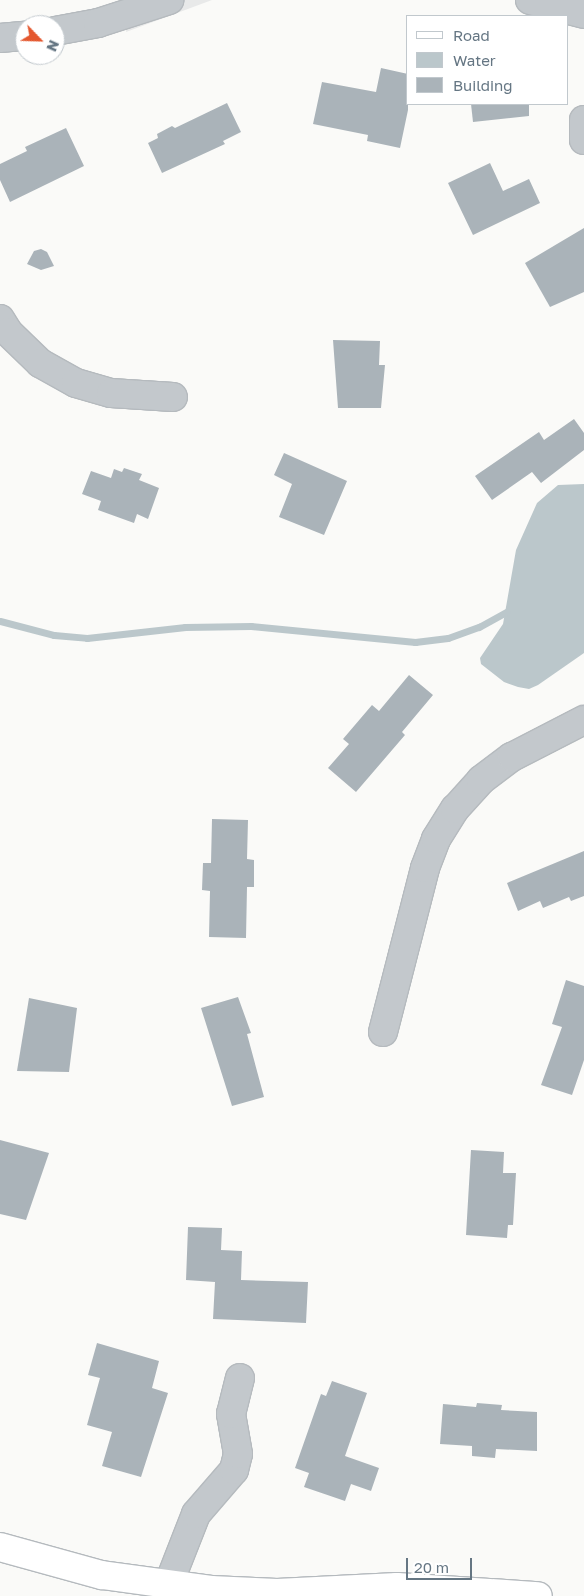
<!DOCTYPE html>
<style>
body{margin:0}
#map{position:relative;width:584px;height:1596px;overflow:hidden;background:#fafaf8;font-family:"Golos Text",sans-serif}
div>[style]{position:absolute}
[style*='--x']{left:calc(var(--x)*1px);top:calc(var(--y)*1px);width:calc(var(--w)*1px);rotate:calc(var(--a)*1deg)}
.built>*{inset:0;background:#e8e9e9}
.water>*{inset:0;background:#bbc7cb}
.stream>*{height:7px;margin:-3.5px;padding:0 3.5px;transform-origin:3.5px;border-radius:3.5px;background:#bbc7cb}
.building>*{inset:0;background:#aab3b9}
.roads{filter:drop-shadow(1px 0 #b5babe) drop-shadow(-1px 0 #b5babe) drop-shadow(0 1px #b5babe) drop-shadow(0 -1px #b5babe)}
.minor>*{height:28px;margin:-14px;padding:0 14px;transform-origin:14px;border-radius:14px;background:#c3c8cc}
.major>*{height:28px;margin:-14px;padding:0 14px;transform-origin:14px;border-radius:14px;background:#fff}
span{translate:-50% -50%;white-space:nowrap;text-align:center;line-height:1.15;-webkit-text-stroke:5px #fff;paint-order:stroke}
.legend{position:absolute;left:406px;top:15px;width:162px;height:90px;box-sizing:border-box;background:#fff;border:1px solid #c1c8cd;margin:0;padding:6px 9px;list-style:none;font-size:15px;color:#657683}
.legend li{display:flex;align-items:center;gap:10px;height:25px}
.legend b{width:25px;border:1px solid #c1c8cd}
.north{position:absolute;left:15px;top:15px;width:50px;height:50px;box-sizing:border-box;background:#fff;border:1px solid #c1c8cd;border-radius:50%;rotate:114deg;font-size:14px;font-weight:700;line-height:20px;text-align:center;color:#657683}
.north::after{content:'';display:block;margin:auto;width:18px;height:22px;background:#e4572e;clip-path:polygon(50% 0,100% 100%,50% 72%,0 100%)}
.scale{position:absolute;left:406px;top:1558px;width:66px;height:22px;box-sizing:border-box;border:2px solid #657683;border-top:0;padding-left:6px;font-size:15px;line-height:18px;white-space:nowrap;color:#657683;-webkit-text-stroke:4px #fff;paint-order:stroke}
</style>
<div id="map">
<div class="built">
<div style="clip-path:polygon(129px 0,212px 0,126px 32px)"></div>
</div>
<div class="water">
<div style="clip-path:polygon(584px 484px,584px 653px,538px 685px,529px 689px,518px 687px,504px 682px,481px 664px,480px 658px,503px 624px,516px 550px,537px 503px,558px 485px)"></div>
</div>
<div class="stream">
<div style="--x:0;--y:621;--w:56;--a:14.5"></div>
<div style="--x:54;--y:635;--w:33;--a:5"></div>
<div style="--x:87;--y:638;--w:99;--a:-6.4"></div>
<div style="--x:185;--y:627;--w:66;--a:-0.9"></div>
<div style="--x:251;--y:626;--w:165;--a:5.6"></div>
<div style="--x:415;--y:642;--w:33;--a:-7"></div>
<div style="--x:448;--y:638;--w:33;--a:-20"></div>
<div style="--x:479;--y:627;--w:31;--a:-29"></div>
</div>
<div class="building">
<div style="clip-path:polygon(381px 68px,408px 74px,408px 110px,400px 148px,367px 141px,368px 135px,313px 124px,322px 82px,376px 92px)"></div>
<div style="clip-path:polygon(227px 103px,241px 132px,223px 141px,225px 144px,162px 173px,148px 143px,158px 138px,157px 134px,172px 126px,175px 128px)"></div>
<div style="clip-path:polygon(471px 104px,529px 104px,529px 116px,473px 122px)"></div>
<div style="clip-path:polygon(66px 128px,84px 166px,10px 202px,0 180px,0 164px,27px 151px,25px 147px)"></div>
<div style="clip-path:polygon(490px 163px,503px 191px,529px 179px,540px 203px,473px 235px,448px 183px)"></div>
<div style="clip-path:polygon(584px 228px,584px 292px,550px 307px,525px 263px)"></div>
<div style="clip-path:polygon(41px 249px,47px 252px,54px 266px,41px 270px,27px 264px,34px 251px)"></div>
<div style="clip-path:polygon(333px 340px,380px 341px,379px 365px,385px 365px,381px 408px,338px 408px)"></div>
<div style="clip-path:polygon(574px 419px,584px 433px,584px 450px,541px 483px,532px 472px,492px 500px,475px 476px,539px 432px,544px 440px)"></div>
<div style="clip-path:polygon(284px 453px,347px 481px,324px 535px,279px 517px,292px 484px,274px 475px)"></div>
<div style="clip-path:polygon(124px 468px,142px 474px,139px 480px,159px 488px,148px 519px,137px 514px,134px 523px,98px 510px,101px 501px,82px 494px,91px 471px,111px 478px,114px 469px,122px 472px)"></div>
<div style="clip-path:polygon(409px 675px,433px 695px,402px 732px,405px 735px,356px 792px,328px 768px,349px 744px,343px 739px,372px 705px,379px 711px)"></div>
<div style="clip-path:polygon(212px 819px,248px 820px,247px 859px,254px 860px,254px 887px,247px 887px,246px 938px,209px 937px,210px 891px,202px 890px,203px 863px,211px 863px)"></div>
<div style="clip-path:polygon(584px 851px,584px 896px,571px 901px,569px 897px,543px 908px,540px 901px,518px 911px,507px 883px)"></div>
<div style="clip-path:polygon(566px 980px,584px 986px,584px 1060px,572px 1095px,541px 1085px,562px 1027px,552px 1024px)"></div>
<div style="clip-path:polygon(238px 997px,251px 1033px,247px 1034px,264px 1097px,232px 1106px,201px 1008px)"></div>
<div style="clip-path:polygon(29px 998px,77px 1008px,69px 1072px,17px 1071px)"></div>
<div style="clip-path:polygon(0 1140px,49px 1153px,26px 1220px,0 1214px)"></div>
<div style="clip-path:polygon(471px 1150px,504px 1152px,503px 1173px,516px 1173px,513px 1225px,508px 1225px,507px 1238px,466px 1235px)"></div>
<div style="clip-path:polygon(188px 1227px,222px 1228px,221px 1250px,242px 1251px,241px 1280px,308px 1282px,306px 1323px,213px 1319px,215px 1282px,186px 1280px)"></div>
<div style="clip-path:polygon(97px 1343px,159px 1361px,152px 1388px,168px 1393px,141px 1477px,102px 1466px,112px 1432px,87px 1425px,100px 1378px,88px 1375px)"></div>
<div style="clip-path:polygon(332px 1381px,367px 1393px,345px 1456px,379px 1468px,371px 1491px,351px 1484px,345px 1501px,304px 1487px,309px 1473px,295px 1468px,321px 1394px,326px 1396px)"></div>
<div style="clip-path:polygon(477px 1403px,502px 1405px,501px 1410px,537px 1412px,537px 1451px,496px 1449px,495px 1458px,472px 1456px,472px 1446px,440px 1444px,443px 1404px,476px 1407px)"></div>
</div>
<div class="roads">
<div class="minor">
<div style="--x:530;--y:0;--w:56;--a:14.5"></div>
<div style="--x:55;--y:31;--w:44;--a:-10.5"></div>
<div style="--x:98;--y:23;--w:75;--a:-17.9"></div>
<div style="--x:0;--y:38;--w:25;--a:-5"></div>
<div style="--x:584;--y:120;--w:20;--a:90"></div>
<div style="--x:0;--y:319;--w:15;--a:58"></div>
<div style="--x:8;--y:332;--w:45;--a:44.1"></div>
<div style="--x:40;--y:363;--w:41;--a:29.1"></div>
<div style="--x:76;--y:383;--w:36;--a:16"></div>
<div style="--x:111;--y:393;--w:62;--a:3.7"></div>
<div style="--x:383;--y:1032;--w:169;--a:-75.6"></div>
<div style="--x:425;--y:868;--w:31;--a:-69"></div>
<div style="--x:436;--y:839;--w:36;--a:-58"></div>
<div style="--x:455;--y:809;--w:39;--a:-48"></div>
<div style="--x:481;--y:780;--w:39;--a:-37"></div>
<div style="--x:512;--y:757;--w:81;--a:-27.2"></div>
<div style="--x:169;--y:1583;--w:74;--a:-68.6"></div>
<div style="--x:196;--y:1514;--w:58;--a:-49.2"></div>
<div style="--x:234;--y:1470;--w:16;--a:-76"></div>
<div style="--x:238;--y:1454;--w:41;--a:-99.9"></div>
<div style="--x:231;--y:1414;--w:37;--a:-76"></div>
</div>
<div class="major">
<div style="--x:0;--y:1547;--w:106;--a:15.4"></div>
<div style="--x:102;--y:1575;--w:110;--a:7.8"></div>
<div style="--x:211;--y:1590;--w:66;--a:2.6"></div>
<div style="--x:277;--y:1593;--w:120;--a:-2.9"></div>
<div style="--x:397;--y:1587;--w:141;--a:3.7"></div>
</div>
</div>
<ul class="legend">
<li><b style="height:6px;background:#fff"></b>Road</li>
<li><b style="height:14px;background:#bbc7cb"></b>Water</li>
<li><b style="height:14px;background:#aab3b9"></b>Building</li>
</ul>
<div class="north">N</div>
<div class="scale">20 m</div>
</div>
